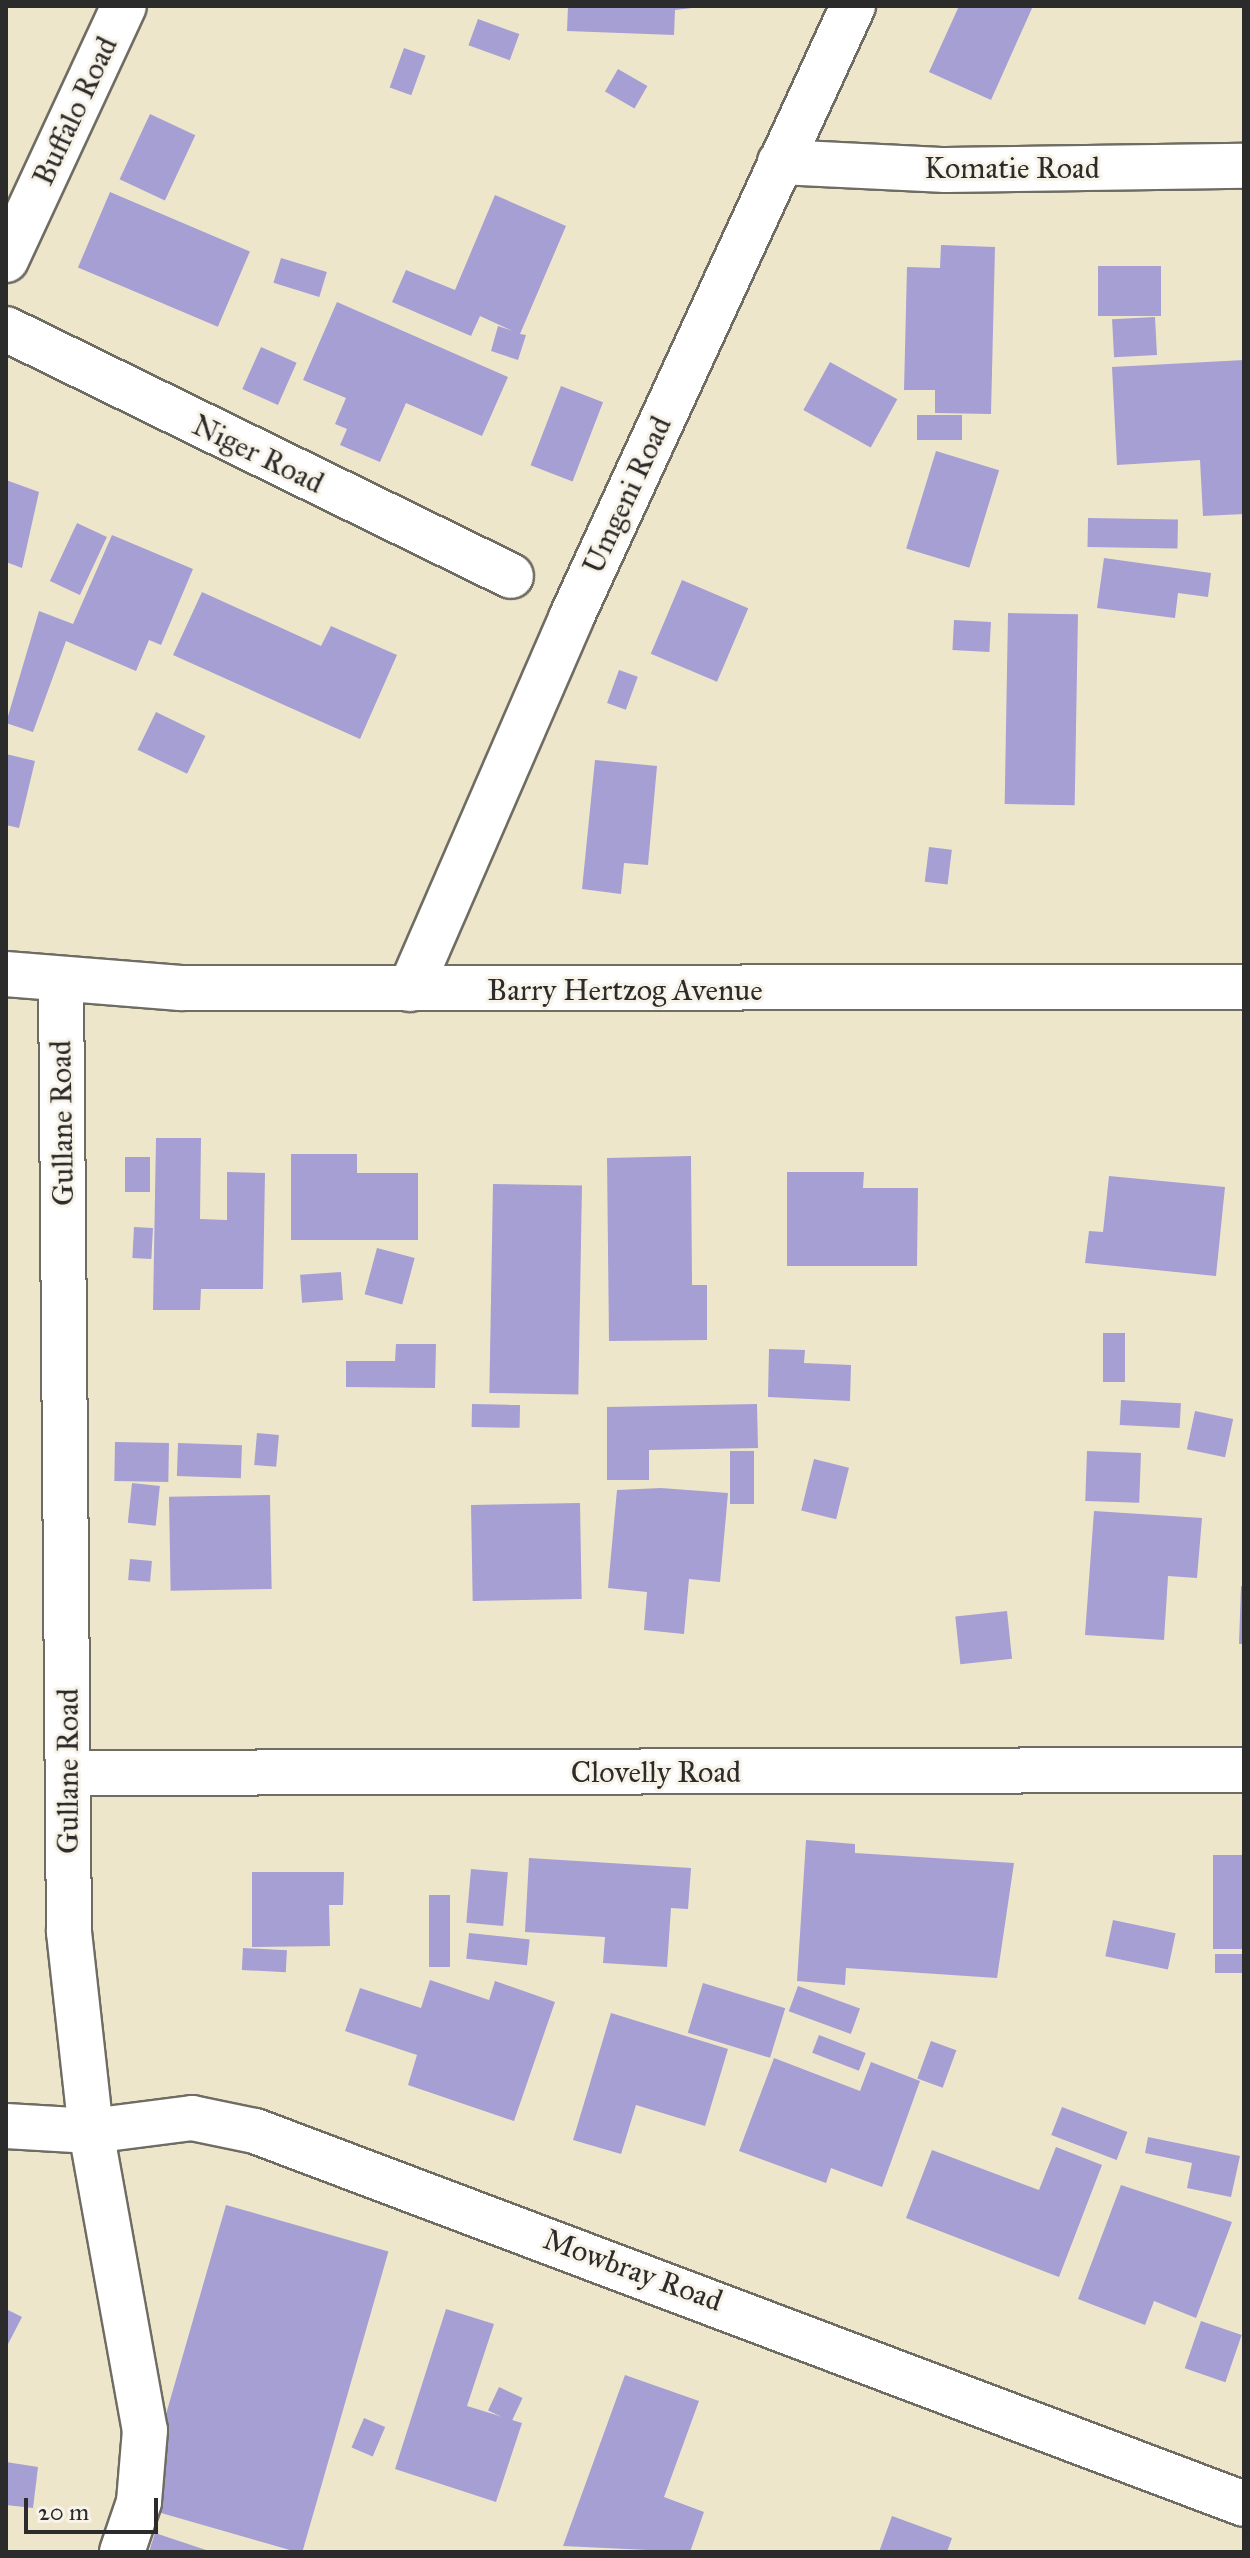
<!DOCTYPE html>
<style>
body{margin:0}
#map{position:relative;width:1250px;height:2558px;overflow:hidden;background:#eee6cb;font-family:"IM FELL Great Primer",serif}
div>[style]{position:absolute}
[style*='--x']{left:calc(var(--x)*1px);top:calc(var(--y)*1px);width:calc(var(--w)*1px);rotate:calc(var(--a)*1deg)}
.building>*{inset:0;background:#a59fd4;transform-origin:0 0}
.roads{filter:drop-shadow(2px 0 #6f6c63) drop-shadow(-2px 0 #6f6c63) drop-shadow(0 2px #6f6c63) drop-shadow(0 -2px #6f6c63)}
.minor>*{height:44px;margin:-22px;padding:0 22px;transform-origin:22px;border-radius:22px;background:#fff}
.secondary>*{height:44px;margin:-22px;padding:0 22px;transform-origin:22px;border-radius:22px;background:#fff}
span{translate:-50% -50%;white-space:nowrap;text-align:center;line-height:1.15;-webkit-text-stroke:6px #f7f3e8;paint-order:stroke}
.street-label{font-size:30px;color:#2b2b2b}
.frame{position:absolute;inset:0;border:8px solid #2b2b2b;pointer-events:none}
.scale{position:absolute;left:24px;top:2498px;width:134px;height:36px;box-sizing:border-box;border:4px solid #2b2b2b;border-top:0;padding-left:10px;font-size:24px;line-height:28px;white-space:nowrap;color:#2b2b2b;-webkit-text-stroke:6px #f7f3e8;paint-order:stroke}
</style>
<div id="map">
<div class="building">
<div style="clip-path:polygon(568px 6px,709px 6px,675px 10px,674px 35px,567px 31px)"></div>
<div style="clip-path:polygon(959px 6px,1033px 6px,991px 100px,929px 72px)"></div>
<div style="left:478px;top:19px;width:44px;height:28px;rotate:20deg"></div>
<div style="left:404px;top:48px;width:23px;height:42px;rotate:20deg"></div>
<div style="left:618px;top:69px;width:34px;height:26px;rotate:30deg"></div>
<div style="left:150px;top:114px;width:50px;height:72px;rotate:25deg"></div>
<div style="left:110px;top:192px;width:152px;height:82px;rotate:23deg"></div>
<div style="clip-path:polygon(495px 195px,566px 226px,520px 334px,526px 335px,518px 360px,491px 351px,498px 326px,513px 331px,480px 316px,471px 336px,392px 302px,406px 270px,455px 290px)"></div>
<div style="clip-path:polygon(941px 245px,995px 247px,991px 414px,935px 413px,935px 390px,904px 390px,907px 267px,940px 268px)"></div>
<div style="left:281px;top:258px;width:48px;height:26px;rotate:17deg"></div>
<div style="left:1098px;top:266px;width:63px;height:50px"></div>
<div style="clip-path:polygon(337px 302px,508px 377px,482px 436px,406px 403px,380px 462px,340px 445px,347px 429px,335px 424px,346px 398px,303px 380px)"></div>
<div style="left:1155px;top:317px;width:38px;height:43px;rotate:87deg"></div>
<div style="left:261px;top:347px;width:39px;height:46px;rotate:24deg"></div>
<div style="clip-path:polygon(1244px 360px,1244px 514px,1203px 516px,1200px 460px,1117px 465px,1112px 367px)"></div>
<div style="left:830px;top:362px;width:77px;height:55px;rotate:29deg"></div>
<div style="left:561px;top:386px;width:45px;height:85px;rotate:21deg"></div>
<div style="left:917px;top:415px;width:45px;height:25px"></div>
<div style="left:936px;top:451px;width:66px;height:102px;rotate:17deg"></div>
<div style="clip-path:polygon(6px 480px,39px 492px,22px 568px,6px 562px)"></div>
<div style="left:1088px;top:518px;width:90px;height:29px;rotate:1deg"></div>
<div style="left:77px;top:523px;width:33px;height:64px;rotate:25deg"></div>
<div style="clip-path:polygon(112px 535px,193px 569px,161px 645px,149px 640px,136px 671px,66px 641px,33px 732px,6px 723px,39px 611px,73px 624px)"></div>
<div style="clip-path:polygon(1104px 558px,1211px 573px,1208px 597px,1178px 593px,1175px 618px,1097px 608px)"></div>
<div style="left:682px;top:580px;width:72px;height:80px;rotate:23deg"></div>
<div style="clip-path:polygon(202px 592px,321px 646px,331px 626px,397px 655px,360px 739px,173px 655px)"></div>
<div style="left:1008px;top:613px;width:70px;height:191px;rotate:1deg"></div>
<div style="left:954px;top:620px;width:37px;height:30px;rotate:3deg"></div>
<div style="left:619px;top:670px;width:20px;height:35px;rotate:20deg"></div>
<div style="left:156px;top:712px;width:55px;height:42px;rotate:26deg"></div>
<div style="clip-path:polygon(6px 754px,35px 761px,19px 828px,6px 825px)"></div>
<div style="clip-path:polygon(595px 760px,657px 766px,648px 865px,624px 863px,621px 894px,582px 889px)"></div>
<div style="left:929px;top:847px;width:23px;height:35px;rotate:7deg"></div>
<div style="clip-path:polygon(156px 1138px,201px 1138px,200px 1219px,227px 1220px,227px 1172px,265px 1173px,263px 1289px,201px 1289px,200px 1310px,153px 1310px)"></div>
<div style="clip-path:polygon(291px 1154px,357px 1154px,357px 1173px,418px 1173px,418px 1240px,291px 1240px)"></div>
<div style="clip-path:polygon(691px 1156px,692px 1285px,707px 1285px,707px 1340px,609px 1341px,607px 1158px)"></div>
<div style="left:150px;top:1157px;width:35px;height:25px;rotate:90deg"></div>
<div style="clip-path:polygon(787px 1172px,864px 1172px,863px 1188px,918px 1188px,917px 1266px,787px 1266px)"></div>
<div style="clip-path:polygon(1109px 1176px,1225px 1187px,1216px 1276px,1085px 1263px,1089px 1231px,1103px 1232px)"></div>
<div style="left:493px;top:1184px;width:89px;height:209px;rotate:1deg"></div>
<div style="left:134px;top:1227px;width:19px;height:31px;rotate:3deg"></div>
<div style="left:377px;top:1248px;width:39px;height:48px;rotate:15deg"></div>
<div style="left:341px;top:1272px;width:28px;height:41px;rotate:86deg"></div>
<div style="left:1125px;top:1333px;width:49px;height:22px;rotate:90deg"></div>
<div style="clip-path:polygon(396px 1344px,436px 1344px,435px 1388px,346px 1387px,346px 1361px,395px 1361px)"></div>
<div style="clip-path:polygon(769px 1349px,805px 1350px,804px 1363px,851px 1365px,850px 1401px,768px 1397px)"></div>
<div style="left:1121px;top:1400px;width:60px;height:25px;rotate:3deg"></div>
<div style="left:472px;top:1404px;width:48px;height:23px;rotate:1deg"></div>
<div style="clip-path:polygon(757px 1404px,758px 1448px,649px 1450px,649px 1480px,607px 1480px,607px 1407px)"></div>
<div style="left:1195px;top:1411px;width:39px;height:39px;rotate:12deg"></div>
<div style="left:257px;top:1433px;width:22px;height:32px;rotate:5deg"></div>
<div style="left:115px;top:1442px;width:54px;height:39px;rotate:1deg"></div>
<div style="left:178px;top:1443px;width:64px;height:33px;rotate:2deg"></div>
<div style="left:730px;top:1451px;width:24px;height:53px"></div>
<div style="left:1087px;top:1451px;width:54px;height:50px;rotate:2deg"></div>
<div style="left:814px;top:1459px;width:36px;height:53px;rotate:14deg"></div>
<div style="left:132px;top:1483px;width:28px;height:40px;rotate:6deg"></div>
<div style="clip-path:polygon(661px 1488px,728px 1493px,720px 1582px,689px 1579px,684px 1634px,644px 1630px,647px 1592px,608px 1588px,617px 1490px)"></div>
<div style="left:270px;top:1495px;width:94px;height:101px;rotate:89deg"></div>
<div style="left:580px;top:1503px;width:96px;height:109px;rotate:89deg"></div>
<div style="clip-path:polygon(1094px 1511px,1202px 1518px,1197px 1578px,1168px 1576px,1164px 1640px,1085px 1635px)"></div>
<div style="left:130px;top:1559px;width:22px;height:21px;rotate:5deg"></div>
<div style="clip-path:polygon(1241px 1586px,1244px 1586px,1244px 1644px,1239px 1644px)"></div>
<div style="left:1007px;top:1611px;width:48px;height:52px;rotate:84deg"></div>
<div style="clip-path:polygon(806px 1840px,855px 1844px,855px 1853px,1014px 1863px,997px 1978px,846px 1968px,845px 1985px,797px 1981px)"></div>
<div style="left:1244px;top:1855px;width:94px;height:31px;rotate:90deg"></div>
<div style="clip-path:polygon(529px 1858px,691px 1868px,688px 1909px,671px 1908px,667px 1967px,603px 1963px,605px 1937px,525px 1932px)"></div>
<div style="left:471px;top:1869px;width:37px;height:54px;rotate:5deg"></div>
<div style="clip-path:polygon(252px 1872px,344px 1872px,343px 1905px,329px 1905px,330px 1946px,252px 1947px)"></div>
<div style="left:429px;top:1895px;width:21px;height:72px"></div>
<div style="left:1113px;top:1920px;width:64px;height:37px;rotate:12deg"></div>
<div style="left:469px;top:1933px;width:61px;height:26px;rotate:6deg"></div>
<div style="left:243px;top:1948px;width:44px;height:22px;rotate:3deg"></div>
<div style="left:1215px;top:1954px;width:29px;height:19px"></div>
<div style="clip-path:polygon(430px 1980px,489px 2000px,495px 1981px,555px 2002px,514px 2121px,408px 2085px,417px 2055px,345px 2031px,360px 1988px,421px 2008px)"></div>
<div style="left:703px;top:1983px;width:86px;height:52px;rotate:17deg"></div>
<div style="left:798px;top:1986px;width:66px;height:27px;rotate:20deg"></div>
<div style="clip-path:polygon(611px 2013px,728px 2049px,705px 2126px,636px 2105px,621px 2154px,573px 2140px)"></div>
<div style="left:819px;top:2035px;width:50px;height:19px;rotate:21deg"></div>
<div style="left:931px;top:2041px;width:27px;height:40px;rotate:20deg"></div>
<div style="clip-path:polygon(774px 2058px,860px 2091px,871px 2062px,920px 2081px,882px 2187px,831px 2168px,826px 2183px,739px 2151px)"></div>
<div style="left:1062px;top:2107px;width:70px;height:30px;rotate:21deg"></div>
<div style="clip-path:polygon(1148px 2137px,1240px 2156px,1231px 2197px,1187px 2188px,1192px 2163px,1145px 2153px)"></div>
<div style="clip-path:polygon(1056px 2147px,1102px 2165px,1059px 2277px,906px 2218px,932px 2150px,1039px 2190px)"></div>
<div style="clip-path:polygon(1121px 2185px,1232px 2222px,1196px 2318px,1154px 2301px,1145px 2325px,1078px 2299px)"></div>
<div style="left:226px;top:2205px;width:169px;height:314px;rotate:16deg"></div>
<div style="clip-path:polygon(6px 2309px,22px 2317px,6px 2348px)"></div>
<div style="clip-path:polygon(446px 2309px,494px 2324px,467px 2406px,522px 2423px,496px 2502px,395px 2469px)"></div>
<div style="left:1201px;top:2321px;width:43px;height:50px;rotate:19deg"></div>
<div style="clip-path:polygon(625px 2375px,699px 2401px,664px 2497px,704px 2512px,690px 2552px,563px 2546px)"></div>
<div style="left:499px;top:2387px;width:26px;height:26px;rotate:25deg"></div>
<div style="left:364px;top:2418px;width:23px;height:32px;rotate:23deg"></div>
<div style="clip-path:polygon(6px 2462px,38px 2467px,33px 2508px,6px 2505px)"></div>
<div style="clip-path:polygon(892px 2516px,952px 2538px,947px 2552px,879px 2552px)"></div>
<div style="clip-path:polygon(155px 2533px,209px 2551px,209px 2552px,149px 2552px)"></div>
</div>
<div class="roads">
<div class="minor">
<div style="--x:780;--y:162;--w:166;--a:2.8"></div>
<div style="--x:946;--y:170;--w:298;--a:-0.8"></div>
<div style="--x:6;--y:260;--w:280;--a:-65.1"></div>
<div style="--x:6;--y:329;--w:562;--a:26.06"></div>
<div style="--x:61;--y:981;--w:951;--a:89.52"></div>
<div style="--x:69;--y:1932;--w:200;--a:83.7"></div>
<div style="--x:91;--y:2131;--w:304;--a:79.8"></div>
<div style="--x:145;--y:2430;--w:72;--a:94.8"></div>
<div style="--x:139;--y:2502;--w:53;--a:108.8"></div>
<div style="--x:410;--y:989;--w:404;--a:-66.5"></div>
<div style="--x:571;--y:618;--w:674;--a:-65.26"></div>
<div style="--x:69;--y:1773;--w:1175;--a:-0.15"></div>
<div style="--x:6;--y:2126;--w:85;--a:3.4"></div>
<div style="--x:91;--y:2131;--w:102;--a:-7.3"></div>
<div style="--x:192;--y:2118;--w:64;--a:11.7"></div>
<div style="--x:255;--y:2131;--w:1057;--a:20.66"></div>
</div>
<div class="secondary">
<div style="--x:6;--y:974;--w:175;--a:4.6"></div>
<div style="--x:180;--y:988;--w:1064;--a:-0.05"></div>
</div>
</div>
<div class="street-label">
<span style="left:75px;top:111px;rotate:-65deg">Buffalo Road</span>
<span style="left:1012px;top:168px">Komatie Road</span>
<span style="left:258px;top:454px;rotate:26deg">Niger Road</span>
<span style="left:627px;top:495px;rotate:-65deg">Umgeni Road</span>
<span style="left:625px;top:990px">Barry Hertzog Avenue</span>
<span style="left:62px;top:1123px;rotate:-91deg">Gullane Road</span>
<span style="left:68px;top:1771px;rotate:-90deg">Gullane Road</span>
<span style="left:656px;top:1772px">Clovelly Road</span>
<span style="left:633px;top:2270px;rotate:20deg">Mowbray Road</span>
</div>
<div class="frame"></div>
<div class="scale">20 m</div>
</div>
